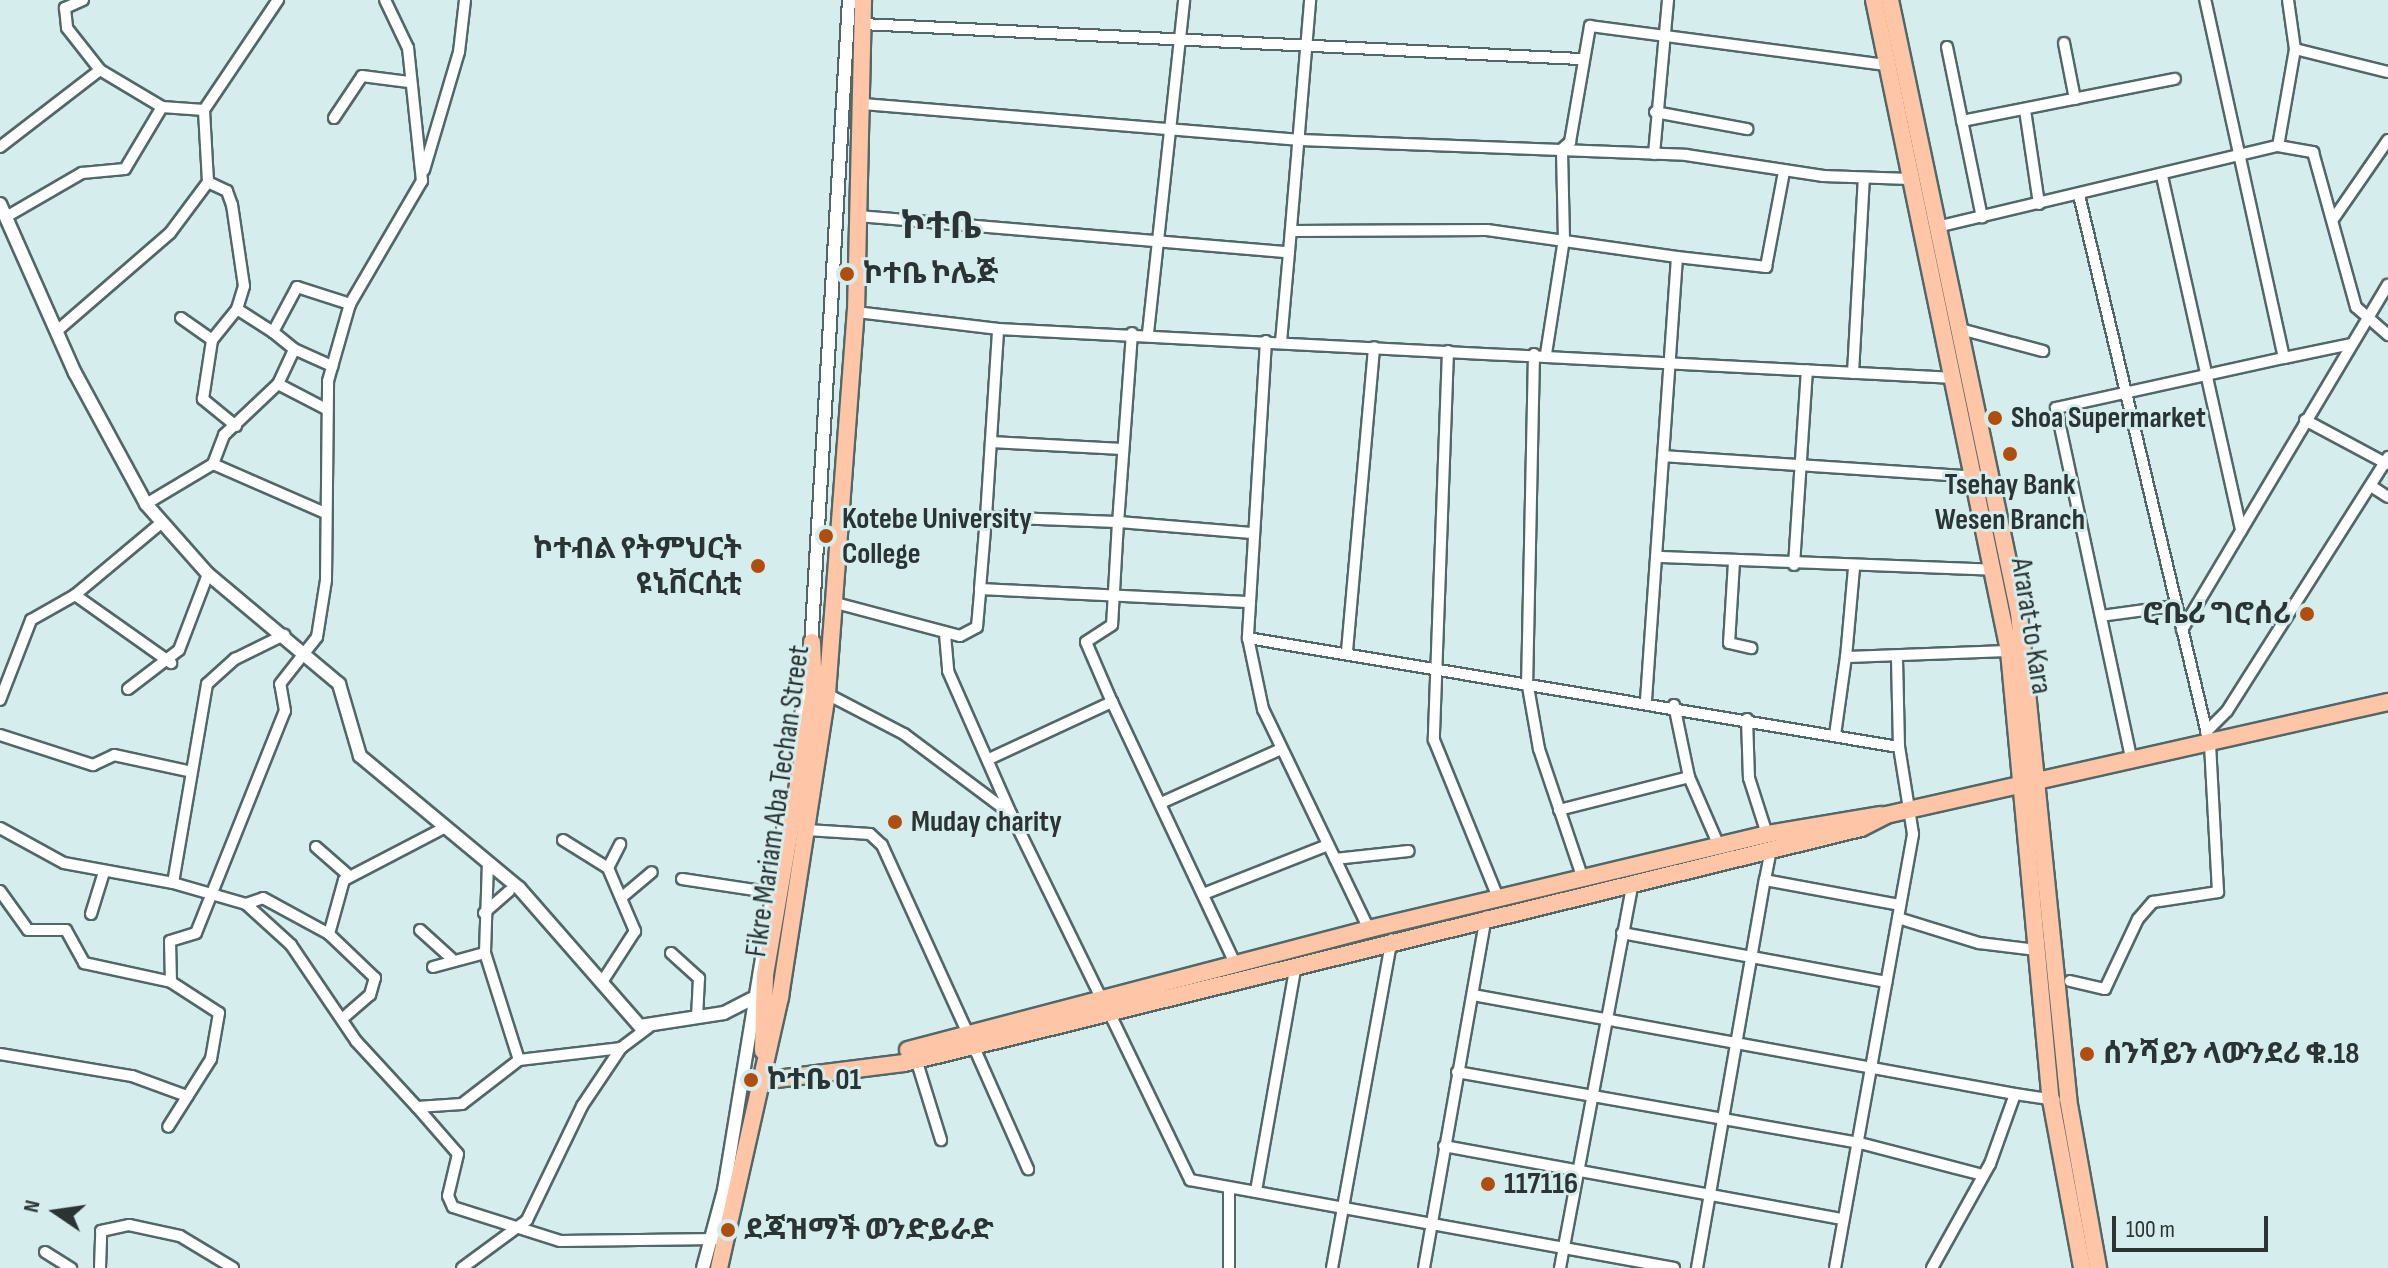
<!DOCTYPE html>
<meta charset="utf-8">
<style>
body{margin:0}
#map{position:relative;width:2388px;height:1268px;overflow:hidden;background:#d6eded;font-family:"Sofia Sans Condensed","Noto Sans Ethiopic",sans-serif}
div>[style]{position:absolute}
[style*='--x']{left:calc(var(--x)*1px);top:calc(var(--y)*1px);width:calc(var(--w)*1px);rotate:calc(var(--a)*1deg)}
.roads{filter:drop-shadow(2px 0 #526767) drop-shadow(-2px 0 #526767) drop-shadow(0 2px #526767) drop-shadow(0 -2px #526767)}
.minor>*{height:10px;margin:-5px;padding:0 5px;transform-origin:5px;border-radius:5px;background:#fff}
.tertiary>*{height:12px;margin:-6px;padding:0 6px;transform-origin:6px;border-radius:6px;background:#fff}
.primary>*{height:16px;margin:-8px;padding:0 8px;transform-origin:8px;border-radius:8px;background:#ffc5a7}
.dots>*{width:22px;height:22px;translate:-50% -50%;box-sizing:border-box;border:4px solid #d6eded;border-radius:50%}
span{translate:-50% -50%;white-space:nowrap;text-align:center;line-height:1.15;-webkit-text-stroke:6px #d6eded;paint-order:stroke}
.poi-label{font-size:30px;color:#2b3434;font-weight:700}
.left{translate:0 -50%;text-align:left}
.right{translate:-100% -50%;text-align:right}
.street-label{font-size:30px;color:#2b3434}
.district-label{font-size:38px;color:#2b3434;font-weight:700}
.north{position:absolute;left:16px;top:1172px;width:80px;height:80px;-webkit-text-stroke:6px #d6eded;paint-order:stroke;rotate:283deg;font-size:22px;font-weight:700;line-height:32px;text-align:center;color:#2b3434}
.north::after{content:'';display:block;margin:auto;width:28px;height:36px;background:#2b3434;clip-path:polygon(50% 0,100% 100%,50% 72%,0 100%)}
.scale{position:absolute;left:2112px;top:1216px;width:156px;height:36px;box-sizing:border-box;border:4px solid #2b3434;border-top:0;padding-left:10px;font-size:24px;line-height:28px;white-space:nowrap;color:#2b3434;-webkit-text-stroke:6px #d6eded;paint-order:stroke}
</style>
<div id="map">
<div class="roads">
<div class="minor">
<div style="--x:83;--y:0;--w:20;--a:156"></div>
<div style="--x:65;--y:8;--w:20;--a:84"></div>
<div style="--x:67;--y:28;--w:53;--a:51.8"></div>
<div style="--x:2288;--y:0;--w:49;--a:81.9"></div>
<div style="--x:2295;--y:49;--w:98;--a:99.9"></div>
<div style="--x:2278;--y:146;--w:36;--a:10"></div>
<div style="--x:2313;--y:152;--w:161;--a:74.5"></div>
<div style="--x:2356;--y:307;--w:43;--a:41.2"></div>
<div style="--x:862;--y:24;--w:720;--a:2.79"></div>
<div style="--x:2064;--y:43;--w:57;--a:78.9"></div>
<div style="--x:1947;--y:47;--w:174;--a:78.4"></div>
<div style="--x:2295;--y:49;--w:96;--a:13.9"></div>
<div style="--x:862;--y:104;--w:438;--a:4.7"></div>
<div style="--x:1299;--y:140;--w:387;--a:2.2"></div>
<div style="--x:1686;--y:155;--w:139;--a:8.7"></div>
<div style="--x:1823;--y:176;--w:87;--a:2"></div>
<div style="--x:2025;--y:110;--w:95;--a:81.5"></div>
<div style="--x:1655;--y:112;--w:94;--a:10.5"></div>
<div style="--x:334;--y:118;--w:50;--a:-56.3"></div>
<div style="--x:362;--y:76;--w:47;--a:7.3"></div>
<div style="--x:1962;--y:121;--w:217;--a:-11.2"></div>
<div style="--x:0;--y:147;--w:126;--a:-37.6"></div>
<div style="--x:100;--y:70;--w:72;--a:30.8"></div>
<div style="--x:1654;--y:154;--w:155;--a:-84.8"></div>
<div style="--x:424;--y:170;--w:123;--a:-73.5"></div>
<div style="--x:459;--y:52;--w:52;--a:-83.4"></div>
<div style="--x:2162;--y:176;--w:363;--a:77.4"></div>
<div style="--x:857;--y:216;--w:433;--a:4.8"></div>
<div style="--x:1289;--y:252;--w:253;--a:-85.2"></div>
<div style="--x:6;--y:217;--w:88;--a:-30.1"></div>
<div style="--x:82;--y:173;--w:43;--a:-5.3"></div>
<div style="--x:125;--y:169;--w:72;--a:-59.2"></div>
<div style="--x:162;--y:107;--w:42;--a:4.1"></div>
<div style="--x:2334;--y:218;--w:95;--a:-55.3"></div>
<div style="--x:1941;--y:226;--w:346;--a:-13.4"></div>
<div style="--x:1293;--y:231;--w:194;--a:-0.3"></div>
<div style="--x:1487;--y:230;--w:192;--a:8.1"></div>
<div style="--x:1677;--y:257;--w:445;--a:94"></div>
<div style="--x:1677;--y:257;--w:90;--a:6.4"></div>
<div style="--x:1766;--y:267;--w:97;--a:-79.3"></div>
<div style="--x:237;--y:309;--w:43;--a:32.6"></div>
<div style="--x:273;--y:332;--w:51;--a:-61.9"></div>
<div style="--x:297;--y:287;--w:56;--a:17.8"></div>
<div style="--x:856;--y:312;--w:143;--a:6.8"></div>
<div style="--x:998;--y:329;--w:958;--a:2.93"></div>
<div style="--x:181;--y:318;--w:38;--a:35"></div>
<div style="--x:58;--y:330;--w:148;--a:-40.9"></div>
<div style="--x:170;--y:233;--w:64;--a:-53.3"></div>
<div style="--x:1964;--y:330;--w:82;--a:14.9"></div>
<div style="--x:273;--y:332;--w:27;--a:39"></div>
<div style="--x:1132;--y:333;--w:190;--a:94.2"></div>
<div style="--x:1118;--y:522;--w:135;--a:4.7"></div>
<div style="--x:1148;--y:333;--w:335;--a:-83.8"></div>
<div style="--x:1266;--y:341;--w:298;--a:93.5"></div>
<div style="--x:1248;--y:638;--w:660;--a:9.51"></div>
<div style="--x:1281;--y:342;--w:90;--a:-84.9"></div>
<div style="--x:1448;--y:351;--w:389;--a:92.1"></div>
<div style="--x:1434;--y:740;--w:170;--a:67.9"></div>
<div style="--x:1534;--y:354;--w:327;--a:91.2"></div>
<div style="--x:1527;--y:681;--w:69;--a:80"></div>
<div style="--x:1539;--y:749;--w:137;--a:71.3"></div>
<div style="--x:1546;--y:354;--w:116;--a:-81.1"></div>
<div style="--x:1564;--y:239;--w:90;--a:-91.3"></div>
<div style="--x:1562;--y:149;--w:11;--a:-41"></div>
<div style="--x:1570;--y:142;--w:118;--a:-80.2"></div>
<div style="--x:1590;--y:26;--w:301;--a:7.5"></div>
<div style="--x:2284;--y:358;--w:68;--a:-11.8"></div>
<div style="--x:1853;--y:373;--w:194;--a:-86.8"></div>
<div style="--x:278;--y:384;--w:54;--a:27.5"></div>
<div style="--x:2305;--y:420;--w:93;--a:28.2"></div>
<div style="--x:236;--y:426;--w:43;--a:-140.7"></div>
<div style="--x:203;--y:399;--w:60;--a:-81.3"></div>
<div style="--x:212;--y:340;--w:40;--a:-51"></div>
<div style="--x:237;--y:309;--w:24;--a:-73"></div>
<div style="--x:244;--y:286;--w:82;--a:-98.4"></div>
<div style="--x:232;--y:205;--w:15;--a:-110"></div>
<div style="--x:227;--y:191;--w:21;--a:-155"></div>
<div style="--x:208;--y:182;--w:72;--a:-93.2"></div>
<div style="--x:204;--y:110;--w:133;--a:-56.1"></div>
<div style="--x:991;--y:442;--w:131;--a:3.1"></div>
<div style="--x:1663;--y:456;--w:315;--a:3.8"></div>
<div style="--x:213;--y:464;--w:120;--a:23.6"></div>
<div style="--x:2371;--y:486;--w:20;--a:33"></div>
<div style="--x:146;--y:504;--w:78;--a:-30.8"></div>
<div style="--x:213;--y:464;--w:31;--a:-69"></div>
<div style="--x:224;--y:435;--w:74;--a:-43.4"></div>
<div style="--x:278;--y:384;--w:38;--a:-65"></div>
<div style="--x:294;--y:349;--w:42;--a:24.1"></div>
<div style="--x:986;--y:517;--w:188;--a:-86.3"></div>
<div style="--x:1660;--y:557;--w:335;--a:2.2"></div>
<div style="--x:1734;--y:562;--w:81;--a:93.5"></div>
<div style="--x:1729;--y:643;--w:23;--a:13"></div>
<div style="--x:1794;--y:565;--w:195;--a:-86.2"></div>
<div style="--x:1854;--y:568;--w:89;--a:95.1"></div>
<div style="--x:1846;--y:657;--w:163;--a:-2.1"></div>
<div style="--x:980;--y:589;--w:72;--a:-85.2"></div>
<div style="--x:986;--y:517;--w:132;--a:2.2"></div>
<div style="--x:1118;--y:522;--w:103;--a:93.3"></div>
<div style="--x:1112;--y:625;--w:31;--a:147"></div>
<div style="--x:1086;--y:642;--w:65;--a:66.6"></div>
<div style="--x:75;--y:595;--w:118;--a:35.3"></div>
<div style="--x:832;--y:602;--w:132;--a:14.9"></div>
<div style="--x:960;--y:636;--w:19;--a:-28"></div>
<div style="--x:977;--y:627;--w:38;--a:-85"></div>
<div style="--x:980;--y:589;--w:267;--a:2.8"></div>
<div style="--x:2101;--y:616;--w:75;--a:-7.7"></div>
<div style="--x:2182;--y:630;--w:402;--a:-59.2"></div>
<div style="--x:945;--y:634;--w:37;--a:85"></div>
<div style="--x:948;--y:671;--w:156;--a:66.2"></div>
<div style="--x:1248;--y:638;--w:73;--a:78.1"></div>
<div style="--x:1263;--y:709;--w:244;--a:64.3"></div>
<div style="--x:1347;--y:651;--w:305;--a:-84.9"></div>
<div style="--x:128;--y:689;--w:64;--a:-37.4"></div>
<div style="--x:179;--y:650;--w:81;--a:-69.1"></div>
<div style="--x:827;--y:694;--w:87;--a:27.5"></div>
<div style="--x:904;--y:734;--w:134;--a:36.8"></div>
<div style="--x:1011;--y:814;--w:205;--a:63.9"></div>
<div style="--x:0;--y:700;--w:86;--a:-68.8"></div>
<div style="--x:31;--y:620;--w:51;--a:-29.6"></div>
<div style="--x:75;--y:595;--w:112;--a:-39.9"></div>
<div style="--x:1674;--y:705;--w:74;--a:78.2"></div>
<div style="--x:1747;--y:719;--w:59;--a:88.1"></div>
<div style="--x:1749;--y:778;--w:59;--a:72.2"></div>
<div style="--x:2206;--y:732;--w:30;--a:-45"></div>
<div style="--x:2227;--y:711;--w:301;--a:-57.6"></div>
<div style="--x:0;--y:735;--w:98;--a:17.9"></div>
<div style="--x:93;--y:765;--w:23;--a:-25"></div>
<div style="--x:114;--y:755;--w:76;--a:12.2"></div>
<div style="--x:1835;--y:735;--w:79;--a:-82"></div>
<div style="--x:989;--y:759;--w:136;--a:-24.9"></div>
<div style="--x:1112;--y:702;--w:289;--a:64.8"></div>
<div style="--x:2132;--y:762;--w:362;--a:-102.1"></div>
<div style="--x:2056;--y:408;--w:233;--a:-12.4"></div>
<div style="--x:2284;--y:358;--w:367;--a:-102.4"></div>
<div style="--x:1161;--y:803;--w:132;--a:-24.2"></div>
<div style="--x:1559;--y:810;--w:134;--a:-14.2"></div>
<div style="--x:1689;--y:777;--w:75;--a:66.5"></div>
<div style="--x:0;--y:828;--w:73;--a:28.7"></div>
<div style="--x:64;--y:863;--w:111;--a:10.4"></div>
<div style="--x:173;--y:883;--w:202;--a:-80.3"></div>
<div style="--x:207;--y:684;--w:38;--a:-42"></div>
<div style="--x:235;--y:659;--w:55;--a:-26.1"></div>
<div style="--x:807;--y:830;--w:63;--a:3.6"></div>
<div style="--x:870;--y:834;--w:16;--a:43"></div>
<div style="--x:882;--y:845;--w:208;--a:65.5"></div>
<div style="--x:563;--y:840;--w:53;--a:31.9"></div>
<div style="--x:608;--y:868;--w:69;--a:66.8"></div>
<div style="--x:635;--y:931;--w:61;--a:122.9"></div>
<div style="--x:316;--y:847;--w:43;--a:41.2"></div>
<div style="--x:1335;--y:859;--w:74;--a:-6.2"></div>
<div style="--x:488;--y:862;--w:91;--a:91.9"></div>
<div style="--x:485;--y:953;--w:112;--a:72.4"></div>
<div style="--x:608;--y:868;--w:27;--a:-63"></div>
<div style="--x:682;--y:879;--w:87;--a:8.6"></div>
<div style="--x:1765;--y:880;--w:33;--a:-79"></div>
<div style="--x:173;--y:883;--w:76;--a:16"></div>
<div style="--x:246;--y:904;--w:61;--a:42.3"></div>
<div style="--x:291;--y:945;--w:116;--a:55.9"></div>
<div style="--x:356;--y:1041;--w:90;--a:47.3"></div>
<div style="--x:417;--y:1107;--w:45;--a:-3.8"></div>
<div style="--x:462;--y:1104;--w:72;--a:-37.7"></div>
<div style="--x:519;--y:1060;--w:103;--a:-6.7"></div>
<div style="--x:0;--y:891;--w:48;--a:54.3"></div>
<div style="--x:28;--y:930;--w:38;--a:0"></div>
<div style="--x:66;--y:930;--w:38;--a:61"></div>
<div style="--x:84;--y:963;--w:89;--a:12.3"></div>
<div style="--x:171;--y:982;--w:57;--a:32.9"></div>
<div style="--x:219;--y:1013;--w:47;--a:99.9"></div>
<div style="--x:211;--y:1059;--w:80;--a:122.3"></div>
<div style="--x:1206;--y:893;--w:131;--a:-21.5"></div>
<div style="--x:621;--y:898;--w:40;--a:-40"></div>
<div style="--x:246;--y:904;--w:18;--a:-19"></div>
<div style="--x:263;--y:898;--w:75;--a:28.6"></div>
<div style="--x:484;--y:913;--w:33;--a:-41"></div>
<div style="--x:91;--y:914;--w:44;--a:-72.8"></div>
<div style="--x:1898;--y:918;--w:85;--a:17.2"></div>
<div style="--x:1979;--y:943;--w:58;--a:6.9"></div>
<div style="--x:420;--y:930;--w:42;--a:42.1"></div>
<div style="--x:1622;--y:933;--w:269;--a:10.5"></div>
<div style="--x:671;--y:953;--w:38;--a:42"></div>
<div style="--x:699;--y:978;--w:40;--a:92.9"></div>
<div style="--x:433;--y:967;--w:54;--a:-15.1"></div>
<div style="--x:2070;--y:981;--w:36;--a:13"></div>
<div style="--x:2105;--y:989;--w:77;--a:-64.8"></div>
<div style="--x:2138;--y:919;--w:23;--a:-49"></div>
<div style="--x:2153;--y:902;--w:66;--a:-8.7"></div>
<div style="--x:2218;--y:892;--w:146;--a:-93.1"></div>
<div style="--x:2210;--y:746;--w:566;--a:-103.37"></div>
<div style="--x:171;--y:982;--w:41;--a:-91.4"></div>
<div style="--x:170;--y:941;--w:27;--a:-17"></div>
<div style="--x:196;--y:933;--w:239;--a:-68.2"></div>
<div style="--x:285;--y:711;--w:27;--a:-100"></div>
<div style="--x:280;--y:684;--w:60;--a:-51.8"></div>
<div style="--x:317;--y:637;--w:58;--a:-81"></div>
<div style="--x:326;--y:580;--w:199;--a:-89.4"></div>
<div style="--x:328;--y:381;--w:80;--a:-74.1"></div>
<div style="--x:350;--y:304;--w:143;--a:-59.7"></div>
<div style="--x:422;--y:181;--w:134;--a:-96"></div>
<div style="--x:408;--y:48;--w:53;--a:-115.6"></div>
<div style="--x:1473;--y:995;--w:551;--a:10.35"></div>
<div style="--x:1108;--y:1010;--w:189;--a:64.2"></div>
<div style="--x:1190;--y:1180;--w:492;--a:10.3"></div>
<div style="--x:342;--y:1019;--w:37;--a:-41"></div>
<div style="--x:370;--y:995;--w:18;--a:-74"></div>
<div style="--x:375;--y:978;--w:64;--a:-136.3"></div>
<div style="--x:329;--y:934;--w:56;--a:-74.5"></div>
<div style="--x:344;--y:880;--w:115;--a:-27.5"></div>
<div style="--x:973;--y:1045;--w:136;--a:66.1"></div>
<div style="--x:0;--y:1054;--w:134;--a:9.5"></div>
<div style="--x:132;--y:1076;--w:59;--a:20"></div>
<div style="--x:916;--y:1059;--w:85;--a:72.8"></div>
<div style="--x:1457;--y:1072;--w:405;--a:10"></div>
<div style="--x:1856;--y:1142;--w:131;--a:14.6"></div>
<div style="--x:417;--y:1107;--w:62;--a:48.9"></div>
<div style="--x:458;--y:1154;--w:43;--a:103.4"></div>
<div style="--x:448;--y:1196;--w:12;--a:66"></div>
<div style="--x:453;--y:1207;--w:112;--a:17.6"></div>
<div style="--x:560;--y:1241;--w:158;--a:-0.7"></div>
<div style="--x:1444;--y:1146;--w:405;--a:10.4"></div>
<div style="--x:1256;--y:1191;--w:230;--a:-80"></div>
<div style="--x:45;--y:1252;--w:31;--a:32"></div>
<div style="--x:100;--y:1268;--w:37;--a:-88"></div>
<div style="--x:101;--y:1231;--w:29;--a:-12"></div>
<div style="--x:129;--y:1225;--w:52;--a:12.2"></div>
<div style="--x:180;--y:1236;--w:62;--a:31.1"></div>
<div style="--x:462;--y:1268;--w:81;--a:-36.4"></div>
<div style="--x:527;--y:1220;--w:127;--a:-64.2"></div>
<div style="--x:582;--y:1106;--w:70;--a:-56.1"></div>
<div style="--x:621;--y:1048;--w:35;--a:-37"></div>
<div style="--x:1229;--y:1268;--w:80;--a:-90"></div>
<div style="--x:1332;--y:1268;--w:334;--a:-79.7"></div>
<div style="--x:1424;--y:1268;--w:357;--a:-80"></div>
<div style="--x:1560;--y:1268;--w:393;--a:-79.3"></div>
<div style="--x:1697;--y:1268;--w:394;--a:-80.1"></div>
<div style="--x:1765;--y:880;--w:137;--a:10.5"></div>
<div style="--x:1835;--y:1268;--w:441;--a:-79.8"></div>
<div style="--x:1913;--y:834;--w:88;--a:-99.1"></div>
<div style="--x:1899;--y:747;--w:89;--a:-91.3"></div>
<div style="--x:1932;--y:1268;--w:119;--a:-60.9"></div>
<div style="--x:1990;--y:1164;--w:74;--a:-70.3"></div>
<div style="--x:2015;--y:1094;--w:40;--a:8.5"></div>
</div>
<div class="tertiary">
<div style="--x:0;--y:204;--w:185;--a:66.1"></div>
<div style="--x:75;--y:373;--w:149;--a:61.5"></div>
<div style="--x:146;--y:504;--w:94;--a:48.5"></div>
<div style="--x:208;--y:574;--w:171;--a:40"></div>
<div style="--x:339;--y:684;--w:75;--a:73.7"></div>
<div style="--x:360;--y:756;--w:207;--a:39.7"></div>
<div style="--x:519;--y:888;--w:184;--a:48.8"></div>
<div style="--x:640;--y:1026;--w:85;--a:-8.8"></div>
<div style="--x:724;--y:1013;--w:31;--a:-27"></div>
<div style="--x:811;--y:647;--w:648;--a:-86.64"></div>
<div style="--x:796;--y:750;--w:81;--a:-81.5"></div>
<div style="--x:703;--y:1268;--w:81;--a:-74.9"></div>
<div style="--x:724;--y:1190;--w:371;--a:-80.7"></div>
</div>
<div class="primary">
<div style="--x:1874;--y:0;--w:665;--a:78.28"></div>
<div style="--x:2009;--y:651;--w:451;--a:84.7"></div>
<div style="--x:2051;--y:1100;--w:171;--a:79.5"></div>
<div style="--x:1890;--y:0;--w:626;--a:78.12"></div>
<div style="--x:2019;--y:613;--w:488;--a:84.2"></div>
<div style="--x:2068;--y:1099;--w:172;--a:79.9"></div>
<div style="--x:908;--y:1050;--w:477;--a:-14.7"></div>
<div style="--x:1369;--y:929;--w:409;--a:-13.4"></div>
<div style="--x:1767;--y:834;--w:115;--a:-9.5"></div>
<div style="--x:763;--y:1051;--w:76;--a:-88.5"></div>
<div style="--x:765;--y:975;--w:287;--a:-80.2"></div>
<div style="--x:814;--y:692;--w:50;--a:-92.3"></div>
<div style="--x:761;--y:1081;--w:144;--a:-7.2"></div>
<div style="--x:904;--y:1063;--w:985;--a:-13.8"></div>
<div style="--x:1861;--y:828;--w:28;--a:-27"></div>
<div style="--x:1886;--y:815;--w:515;--a:-12.69"></div>
<div style="--x:719;--y:1268;--w:278;--a:-77.3"></div>
<div style="--x:780;--y:997;--w:307;--a:-81.2"></div>
<div style="--x:827;--y:694;--w:383;--a:-85.7"></div>
<div style="--x:856;--y:312;--w:312;--a:-88.7"></div>
</div>
</div>
<div class="dots">
<div style="left:847px;top:274px;background:#b04e0f"></div>
<div style="left:1995px;top:418px;background:#b04e0f"></div>
<div style="left:2010px;top:454px;background:#b04e0f"></div>
<div style="left:826px;top:536px;background:#b04e0f"></div>
<div style="left:758px;top:566px;background:#b04e0f"></div>
<div style="left:2307px;top:614px;background:#b04e0f"></div>
<div style="left:895px;top:822px;background:#b04e0f"></div>
<div style="left:2087px;top:1054px;background:#b04e0f"></div>
<div style="left:751px;top:1080px;background:#b04e0f"></div>
<div style="left:1488px;top:1184px;background:#b04e0f"></div>
<div style="left:728px;top:1230px;background:#b04e0f"></div>
</div>
<div class="poi-label">
<span class="left" style="left:863px;top:274px">ኮተቤ ኮሌጅ</span>
<span class="left" style="left:2011px;top:418px">Shoa Supermarket</span>
<span style="left:2010px;top:502px">Tsehay Bank<br>Wesen Branch</span>
<span class="left" style="left:842px;top:536px">Kotebe University<br>College</span>
<span class="right" style="left:742px;top:566px">ኮተብል የትምህርት<br>ዩኒቨርሲቲ</span>
<span class="right" style="left:2291px;top:614px">ሮቤሪ ግሮሰሪ</span>
<span class="left" style="left:911px;top:822px">Muday charity</span>
<span class="left" style="left:2103px;top:1054px">ሰንሻይን ላውንደሪ ቁ.18</span>
<span class="left" style="left:767px;top:1080px">ኮተቤ 01</span>
<span class="left" style="left:1504px;top:1184px">117116</span>
<span class="left" style="left:744px;top:1230px">ደጃዝማች ወንድይራድ</span>
</div>
<div class="street-label">
<span style="left:2031px;top:626px;rotate:81deg">Ararat to Kara</span>
<span style="left:778px;top:801px;rotate:-82deg">Fikre Mariam Aba Techan Street</span>
</div>
<div class="district-label">
<span style="left:941px;top:227px">ኮተቤ</span>
</div>
<div class="north">N</div>
<div class="scale">100 m</div>
</div>
